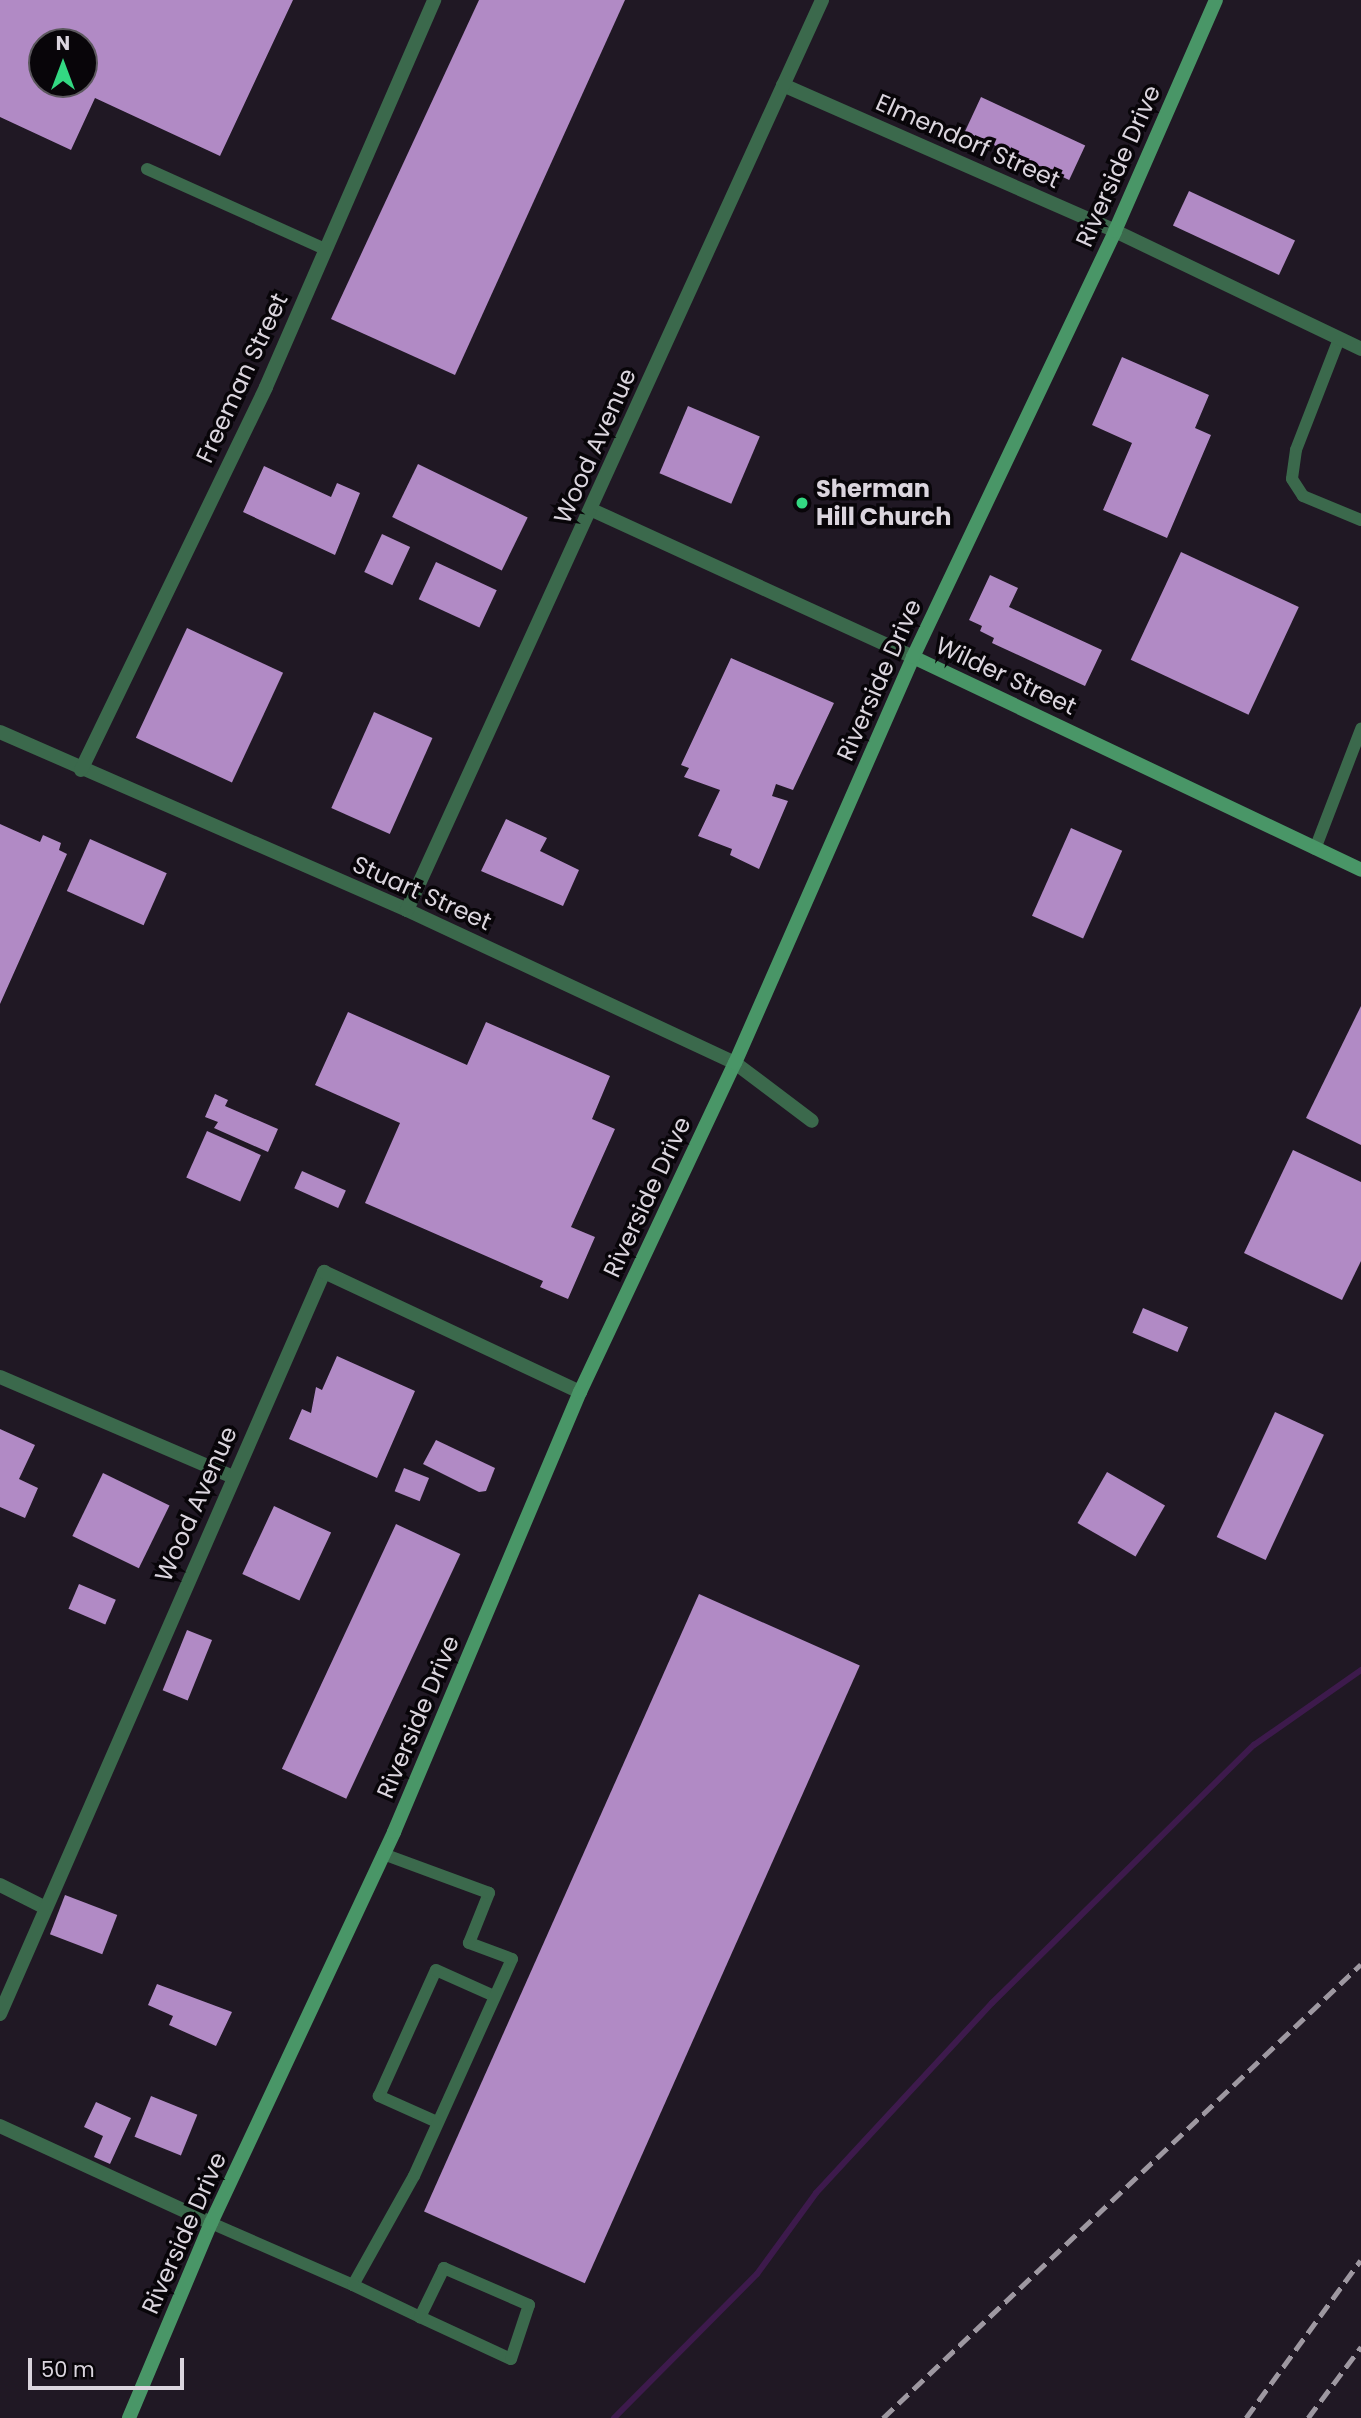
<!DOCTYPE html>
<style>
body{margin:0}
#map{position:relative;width:1361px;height:2418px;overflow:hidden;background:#201824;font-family:Poppins,sans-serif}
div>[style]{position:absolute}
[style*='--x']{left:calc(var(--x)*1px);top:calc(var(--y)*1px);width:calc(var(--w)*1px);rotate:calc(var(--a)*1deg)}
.stream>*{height:6px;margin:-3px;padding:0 3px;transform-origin:3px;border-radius:3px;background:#3d1a4c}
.building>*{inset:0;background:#b18ac5;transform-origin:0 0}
.lane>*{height:12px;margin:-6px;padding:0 6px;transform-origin:6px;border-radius:6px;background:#3b694c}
.street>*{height:14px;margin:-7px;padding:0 7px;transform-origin:7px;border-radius:7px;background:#3b694c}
.secondary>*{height:14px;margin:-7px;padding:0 7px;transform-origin:7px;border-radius:7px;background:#499667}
.rail>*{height:5px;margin-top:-2.5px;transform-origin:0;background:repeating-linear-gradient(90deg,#9e98a1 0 14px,transparent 0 21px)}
.dots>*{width:19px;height:19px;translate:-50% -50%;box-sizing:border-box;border:4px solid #080509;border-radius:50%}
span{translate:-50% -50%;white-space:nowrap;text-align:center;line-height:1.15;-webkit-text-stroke:7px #080509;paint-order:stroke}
.street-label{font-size:24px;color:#dbd5de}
.poi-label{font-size:24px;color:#dbd5de;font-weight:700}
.left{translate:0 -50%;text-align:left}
.north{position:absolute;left:28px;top:28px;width:70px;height:70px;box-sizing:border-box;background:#080509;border:2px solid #5c585e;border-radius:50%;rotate:0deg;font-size:19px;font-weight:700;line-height:28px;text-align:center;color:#dbd5de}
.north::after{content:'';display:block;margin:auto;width:24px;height:32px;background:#33d882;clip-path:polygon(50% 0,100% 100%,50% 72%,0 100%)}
.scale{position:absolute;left:28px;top:2358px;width:156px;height:32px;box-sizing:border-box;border:4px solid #dbd5de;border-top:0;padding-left:9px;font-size:21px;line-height:24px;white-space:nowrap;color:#dbd5de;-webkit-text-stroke:5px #080509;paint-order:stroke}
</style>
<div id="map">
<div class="stream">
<div style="--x:614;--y:2418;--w:203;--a:-45.2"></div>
<div style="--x:757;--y:2274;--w:100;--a:-53.9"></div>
<div style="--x:816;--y:2193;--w:259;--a:-47.2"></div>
<div style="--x:992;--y:2003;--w:368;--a:-44.6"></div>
<div style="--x:1254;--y:1745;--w:131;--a:-35"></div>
</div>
<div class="building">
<div style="clip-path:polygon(evenodd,0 0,293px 0,220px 156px,95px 98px,71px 150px,0 117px,0 0,42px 42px,84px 42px,84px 84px,42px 84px,42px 42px)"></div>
<div style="clip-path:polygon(479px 0,625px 0,455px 375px,331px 319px)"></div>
<div style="left:981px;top:97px;width:115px;height:38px;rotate:25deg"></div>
<div style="left:1189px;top:191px;width:117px;height:38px;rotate:25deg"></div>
<div style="clip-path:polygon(1122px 357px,1209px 395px,1195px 428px,1211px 435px,1167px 538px,1103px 510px,1132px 443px,1092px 425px)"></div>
<div style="left:688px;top:406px;width:78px;height:73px;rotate:23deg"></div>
<div style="left:418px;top:464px;width:122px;height:59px;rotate:26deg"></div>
<div style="clip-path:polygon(264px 466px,331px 497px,337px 483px,360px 493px,335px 555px,243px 512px)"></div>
<div style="left:382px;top:534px;width:31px;height:42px;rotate:25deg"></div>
<div style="left:1181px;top:552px;width:130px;height:119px;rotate:25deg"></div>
<div style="left:436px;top:562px;width:67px;height:41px;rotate:25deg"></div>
<div style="clip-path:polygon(990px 575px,1018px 588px,1009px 607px,1102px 650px,1085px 686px,992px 643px,994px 638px,980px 631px,982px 626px,969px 620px)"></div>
<div style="left:187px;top:628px;width:106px;height:121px;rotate:25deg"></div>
<div style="clip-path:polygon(731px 658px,834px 703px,793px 790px,776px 784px,772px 796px,788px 801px,759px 869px,730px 855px,732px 849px,698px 836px,720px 790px,684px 777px,689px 768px,681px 765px)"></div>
<div style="left:374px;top:712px;width:64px;height:105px;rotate:24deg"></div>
<div style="clip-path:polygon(506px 819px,547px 838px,540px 851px,579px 870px,563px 906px,481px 871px)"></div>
<div style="clip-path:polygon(0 824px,40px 842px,43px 835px,61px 843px,59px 850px,67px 854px,0 1004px)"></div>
<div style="left:1071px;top:828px;width:56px;height:96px;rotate:24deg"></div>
<div style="left:90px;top:839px;width:84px;height:57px;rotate:24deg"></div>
<div style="clip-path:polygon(1361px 1006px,1361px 1145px,1306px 1118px)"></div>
<div style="clip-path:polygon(348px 1012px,467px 1065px,486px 1022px,610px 1076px,592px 1119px,615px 1129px,571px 1227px,595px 1237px,568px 1299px,540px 1287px,543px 1281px,365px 1203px,400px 1123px,315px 1085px)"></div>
<div style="clip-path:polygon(215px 1094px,228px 1100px,225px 1106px,278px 1129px,268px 1152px,214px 1128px,218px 1122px,205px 1117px)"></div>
<div style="left:207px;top:1131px;width:59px;height:51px;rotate:24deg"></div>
<div style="clip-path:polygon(1293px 1150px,1361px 1182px,1361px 1261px,1342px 1300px,1244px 1253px)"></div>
<div style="left:302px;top:1171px;width:48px;height:19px;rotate:24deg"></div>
<div style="left:1143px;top:1308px;width:49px;height:27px;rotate:23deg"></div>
<div style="clip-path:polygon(337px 1356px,415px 1391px,377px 1478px,289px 1439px,302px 1409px,311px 1413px,316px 1387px,322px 1390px)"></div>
<div style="left:1275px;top:1412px;width:54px;height:138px;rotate:25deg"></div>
<div style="clip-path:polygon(0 1429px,35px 1445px,19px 1479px,38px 1488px,25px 1518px,0 1507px)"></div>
<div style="clip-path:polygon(436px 1440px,495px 1468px,486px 1491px,479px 1492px,423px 1464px)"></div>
<div style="left:404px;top:1468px;width:27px;height:25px;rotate:22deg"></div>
<div style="left:1107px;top:1472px;width:67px;height:59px;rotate:30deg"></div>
<div style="left:103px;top:1473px;width:74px;height:70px;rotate:26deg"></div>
<div style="left:274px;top:1506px;width:63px;height:75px;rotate:25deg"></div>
<div style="left:396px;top:1524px;width:71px;height:270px;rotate:25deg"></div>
<div style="left:79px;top:1584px;width:40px;height:27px;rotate:23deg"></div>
<div style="left:699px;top:1594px;width:176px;height:676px;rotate:24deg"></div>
<div style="left:187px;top:1630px;width:27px;height:65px;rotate:22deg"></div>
<div style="left:65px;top:1895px;width:56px;height:42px;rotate:21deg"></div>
<div style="clip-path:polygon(157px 1984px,232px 2012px,216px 2046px,169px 2025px,173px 2016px,148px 2005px)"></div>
<div style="left:151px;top:2096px;width:50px;height:44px;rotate:22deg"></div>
<div style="clip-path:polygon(96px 2102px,131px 2118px,110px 2164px,94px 2157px,103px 2136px,84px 2127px)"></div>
</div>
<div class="lane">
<div style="--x:147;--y:169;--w:195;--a:24.2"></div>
<div style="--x:1339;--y:339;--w:119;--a:111.2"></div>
<div style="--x:1296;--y:450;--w:29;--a:98"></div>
<div style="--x:1292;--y:479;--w:20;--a:57"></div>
<div style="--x:1303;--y:496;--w:63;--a:22.5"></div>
<div style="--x:1315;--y:849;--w:129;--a:-69"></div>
<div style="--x:437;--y:2122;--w:64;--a:-155.9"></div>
<div style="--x:379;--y:2096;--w:138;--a:-65.7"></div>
<div style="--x:436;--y:1970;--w:64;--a:24.1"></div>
<div style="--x:211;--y:2223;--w:155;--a:23.6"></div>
<div style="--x:353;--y:2285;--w:125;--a:-60.8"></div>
<div style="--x:414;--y:2176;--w:238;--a:-65.7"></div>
<div style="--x:512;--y:1959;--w:46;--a:-159.6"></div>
<div style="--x:469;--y:1943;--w:54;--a:-68.2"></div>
<div style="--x:489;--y:1893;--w:113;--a:-159.8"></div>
<div style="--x:353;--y:2285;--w:74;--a:25.5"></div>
<div style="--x:420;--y:2317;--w:100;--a:24.8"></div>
<div style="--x:511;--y:2359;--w:57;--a:-71.6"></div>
<div style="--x:529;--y:2305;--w:93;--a:-156.5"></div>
<div style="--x:444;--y:2268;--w:55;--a:116.1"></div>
</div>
<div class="street">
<div style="--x:783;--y:85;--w:363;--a:23.7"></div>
<div style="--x:1115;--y:231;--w:273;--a:25.6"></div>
<div style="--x:592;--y:510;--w:353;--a:24.6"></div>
<div style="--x:0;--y:732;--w:444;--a:23.6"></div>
<div style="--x:407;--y:910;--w:362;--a:25"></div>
<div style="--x:735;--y:1063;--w:96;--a:37"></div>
<div style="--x:81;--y:770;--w:425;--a:-64.2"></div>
<div style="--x:266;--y:387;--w:422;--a:-66.5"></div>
<div style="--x:407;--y:910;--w:1000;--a:-65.48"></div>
<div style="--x:0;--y:1377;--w:254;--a:23.2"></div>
<div style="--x:0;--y:1885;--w:49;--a:26.6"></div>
<div style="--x:0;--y:2014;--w:810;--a:-66.41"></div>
<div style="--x:324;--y:1272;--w:283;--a:25.1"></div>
<div style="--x:0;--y:2126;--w:232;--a:24.7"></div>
</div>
<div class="secondary">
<div style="--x:913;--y:657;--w:496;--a:25.4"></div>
<div style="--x:129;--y:2418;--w:212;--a:-67.2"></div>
<div style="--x:211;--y:2223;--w:432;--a:-64.9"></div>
<div style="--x:394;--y:1832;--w:478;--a:-67.1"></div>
<div style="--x:580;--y:1392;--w:364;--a:-64.8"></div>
<div style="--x:735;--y:1063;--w:443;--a:-66.3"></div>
<div style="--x:913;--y:657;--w:471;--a:-64.6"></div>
<div style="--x:1115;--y:231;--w:252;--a:-66.4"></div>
</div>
<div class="rail">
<div style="--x:883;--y:2418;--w:659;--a:-43.52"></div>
<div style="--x:1246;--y:2418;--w:195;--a:-54"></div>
<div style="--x:1308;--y:2418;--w:89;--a:-53.3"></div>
</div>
<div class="dots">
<div style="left:802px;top:503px;background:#33d882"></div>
</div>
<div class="street-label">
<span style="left:968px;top:141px;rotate:24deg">Elmendorf Street</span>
<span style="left:1118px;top:166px;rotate:-66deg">Riverside Drive</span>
<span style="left:242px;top:378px;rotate:-65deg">Freeman Street</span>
<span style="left:595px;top:446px;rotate:-66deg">Wood Avenue</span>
<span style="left:1006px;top:676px;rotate:25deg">Wilder Street</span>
<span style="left:879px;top:680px;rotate:-66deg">Riverside Drive</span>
<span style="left:422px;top:893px;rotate:24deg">Stuart Street</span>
<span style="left:647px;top:1197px;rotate:-65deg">Riverside Drive</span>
<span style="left:196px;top:1504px;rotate:-66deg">Wood Avenue</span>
<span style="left:418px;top:1717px;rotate:-67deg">Riverside Drive</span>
<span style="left:184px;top:2233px;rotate:-66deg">Riverside Drive</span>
</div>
<div class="poi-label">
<span class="left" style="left:816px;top:503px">Sherman<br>Hill Church</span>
</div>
<div class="north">N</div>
<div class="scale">50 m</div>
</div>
